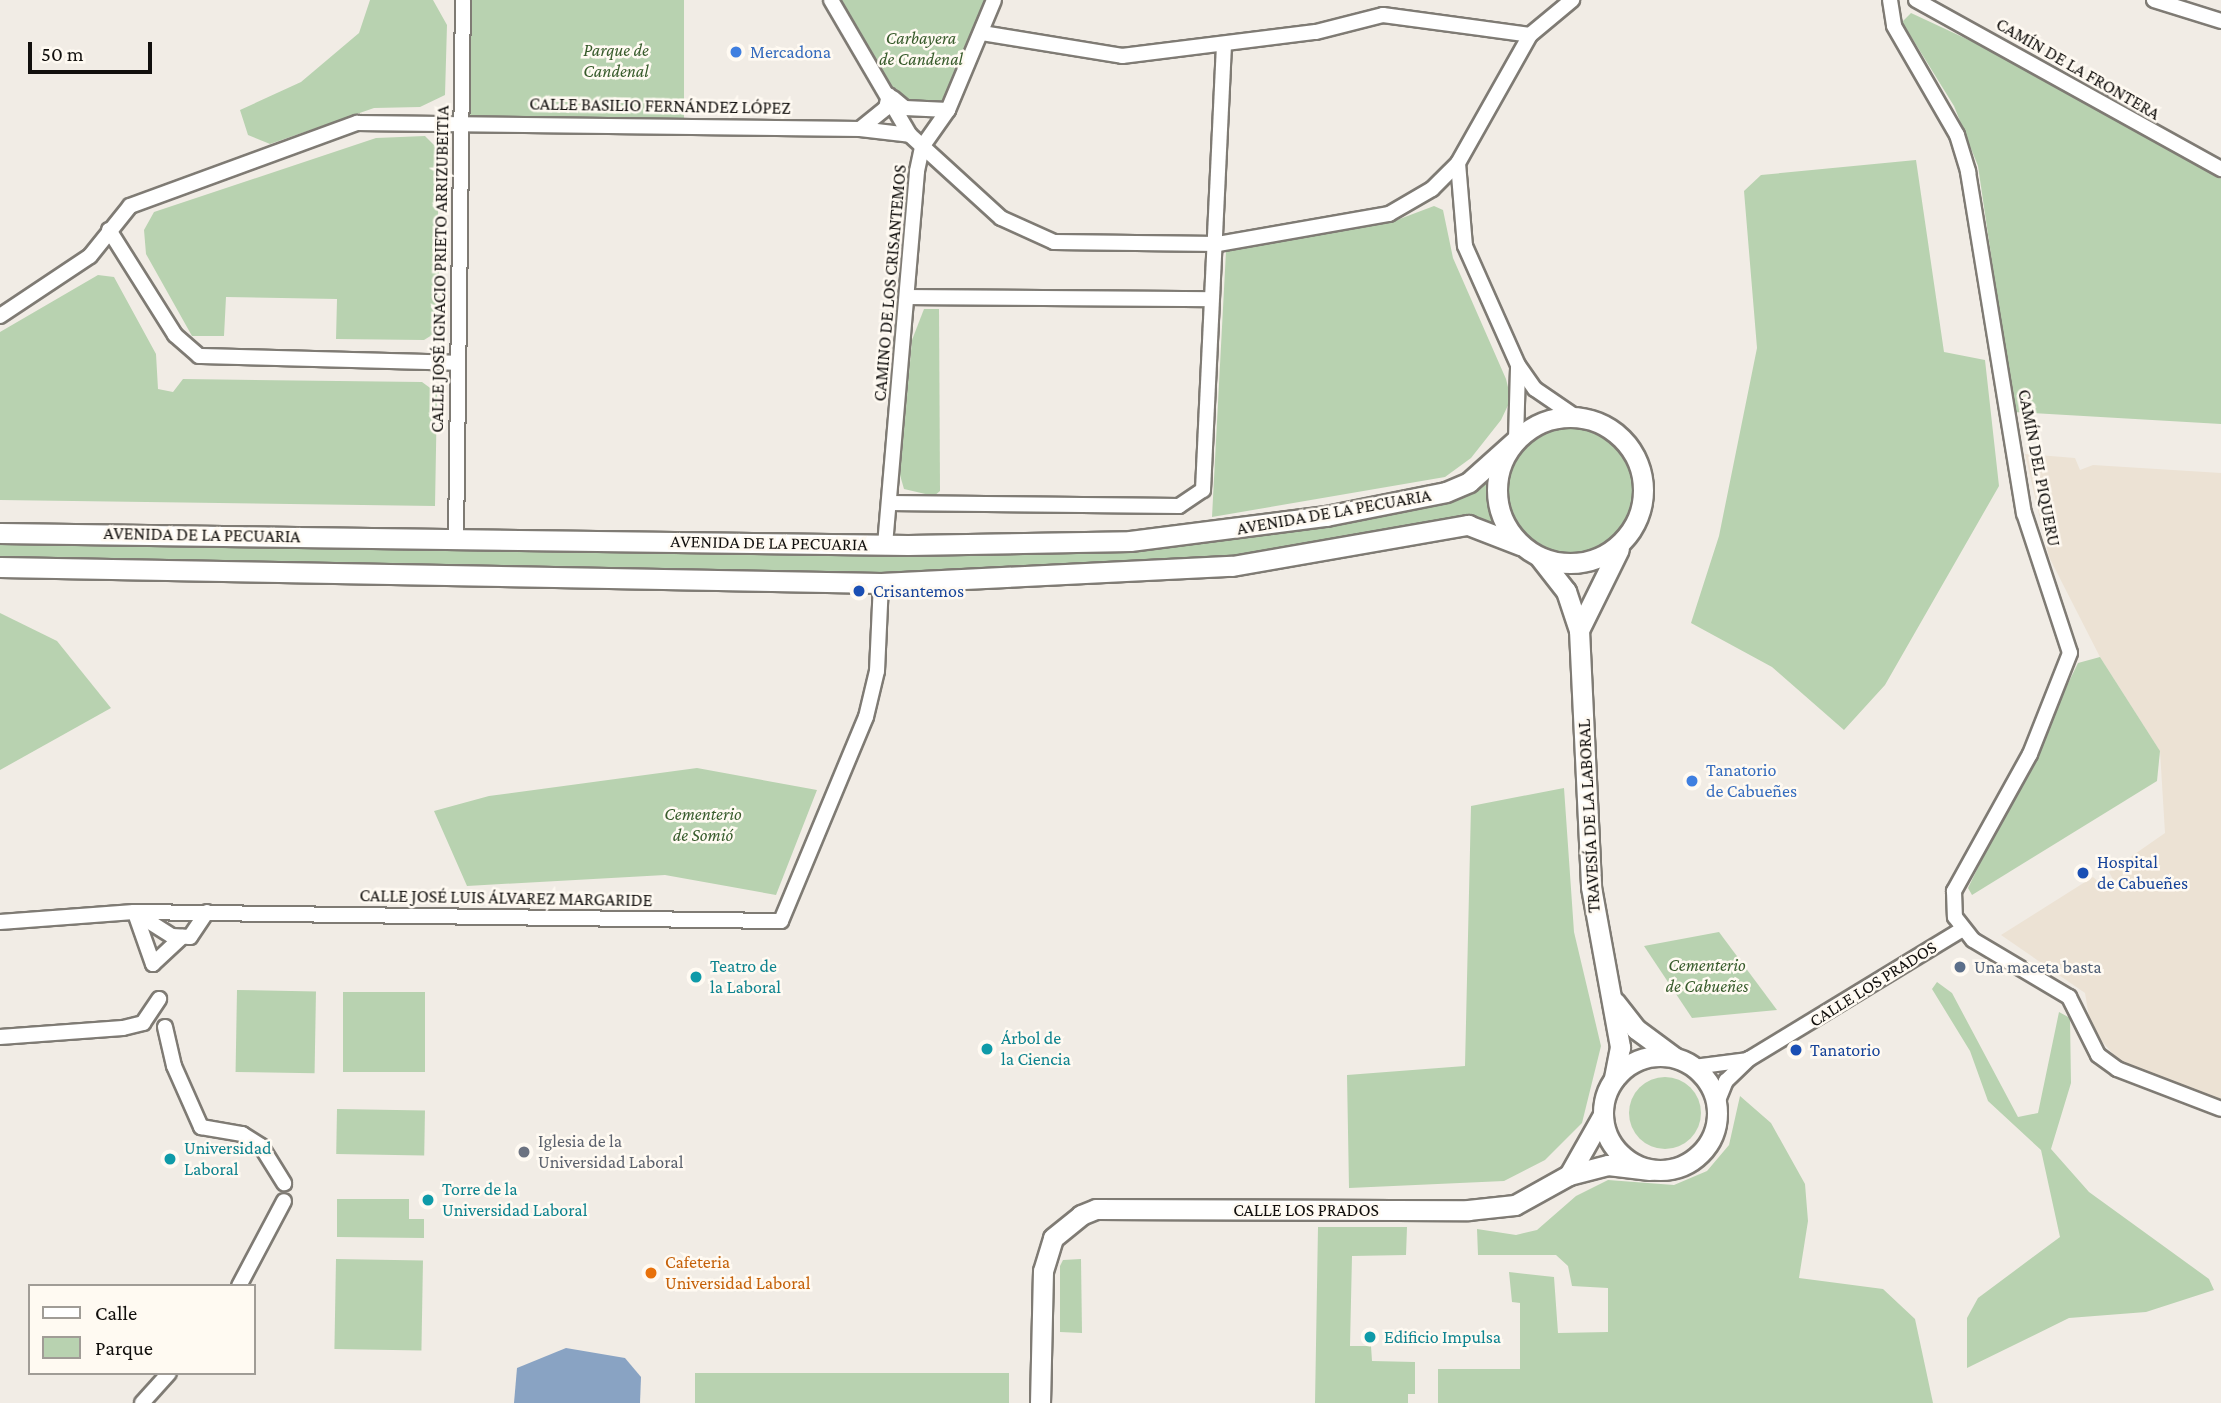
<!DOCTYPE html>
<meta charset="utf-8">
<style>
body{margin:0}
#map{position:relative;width:2221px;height:1403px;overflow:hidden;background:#f1ece5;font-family:"Crimson Pro",serif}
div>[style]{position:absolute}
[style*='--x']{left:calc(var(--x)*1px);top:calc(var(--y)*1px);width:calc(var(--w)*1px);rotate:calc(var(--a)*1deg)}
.built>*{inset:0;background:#ece2d4}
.green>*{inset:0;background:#b8d2b0;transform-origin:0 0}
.round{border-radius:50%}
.water>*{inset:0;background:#89a3c3}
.roads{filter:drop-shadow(2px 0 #7f7b74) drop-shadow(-2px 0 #7f7b74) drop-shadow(0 2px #7f7b74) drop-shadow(0 -2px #7f7b74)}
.street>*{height:14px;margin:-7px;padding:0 7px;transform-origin:7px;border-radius:7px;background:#fff}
.secondary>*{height:19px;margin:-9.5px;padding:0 9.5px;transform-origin:9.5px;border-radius:9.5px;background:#fff}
.secondary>.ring{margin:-9.5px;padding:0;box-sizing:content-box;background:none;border:19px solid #fff;border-radius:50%}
.dots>*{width:19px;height:19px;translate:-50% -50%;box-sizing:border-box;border:4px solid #fffaf2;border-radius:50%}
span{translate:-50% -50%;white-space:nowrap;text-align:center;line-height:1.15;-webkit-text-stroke:5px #fffaf2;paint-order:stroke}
.park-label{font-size:18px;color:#375b2b;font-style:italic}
.shop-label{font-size:18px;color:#366cbe}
.left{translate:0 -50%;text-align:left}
.street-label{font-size:18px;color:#110f0d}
.transit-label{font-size:18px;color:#164399}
.culture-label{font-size:18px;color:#0d838f}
.service-label{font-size:18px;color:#4e5e75}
.worship-label{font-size:18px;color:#5b616d}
.food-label{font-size:18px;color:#c56008}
.legend{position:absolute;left:28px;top:1284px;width:228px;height:91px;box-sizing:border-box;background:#fffaf2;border:2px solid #a09c96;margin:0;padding:9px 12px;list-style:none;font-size:21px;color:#110f0d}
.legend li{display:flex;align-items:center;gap:14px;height:35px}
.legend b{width:35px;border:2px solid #a09c96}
.scale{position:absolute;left:28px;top:42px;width:124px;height:32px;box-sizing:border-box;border:4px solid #110f0d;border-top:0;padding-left:9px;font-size:21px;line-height:24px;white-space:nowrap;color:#110f0d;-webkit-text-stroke:5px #fffaf2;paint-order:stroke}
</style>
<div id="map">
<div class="built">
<div style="clip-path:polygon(2025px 454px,2075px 458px,2080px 470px,2093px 465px,2221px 473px,2221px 1101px,2121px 1063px,2091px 1029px,2085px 993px,2001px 935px,2093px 877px,2103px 886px,2116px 885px,2109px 872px,2165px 833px,2160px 751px,2100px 657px,2049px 557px)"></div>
</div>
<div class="green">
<div style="clip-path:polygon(370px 0,433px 0,447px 25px,445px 95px,420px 107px,374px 108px,270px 144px,248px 135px,240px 110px,301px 82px,359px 33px)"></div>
<div style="left:463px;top:0;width:221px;height:123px"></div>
<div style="clip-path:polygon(831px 0,994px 0,948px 110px,920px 110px,889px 95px)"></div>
<div style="clip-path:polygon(1911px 13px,2014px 61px,2221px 179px,2221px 424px,2014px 412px,1978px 166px,1954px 106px,1902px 22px)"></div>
<div style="clip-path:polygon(425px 136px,437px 148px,440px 330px,424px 340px,336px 339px,337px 299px,226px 297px,224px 336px,192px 336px,146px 254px,144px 230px,154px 212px,376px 138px)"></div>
<div style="clip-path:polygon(1916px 160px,1944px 352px,1985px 360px,1999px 486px,1885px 685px,1844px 730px,1772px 667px,1691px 623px,1719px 536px,1757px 348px,1744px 191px,1761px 175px)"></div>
<div style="clip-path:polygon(1434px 206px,1443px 210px,1453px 258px,1506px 379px,1511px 399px,1501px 420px,1471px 458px,1445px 477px,1212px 517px,1226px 251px,1389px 223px)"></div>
<div style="clip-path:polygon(98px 275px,114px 277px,156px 354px,158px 389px,173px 392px,183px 379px,422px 382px,437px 393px,435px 506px,0 500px,0 332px)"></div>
<div style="clip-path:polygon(924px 309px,939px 309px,940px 491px,934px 496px,904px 489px,900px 475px,912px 340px)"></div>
<div style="clip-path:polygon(1576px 417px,1602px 424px,1628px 445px,1643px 485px,1639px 516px,1626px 538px,1599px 560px,1582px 563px,1540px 558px,1492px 531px,1232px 566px,881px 583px,0 567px,0 533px,1130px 541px,1469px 482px,1527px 430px,1548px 419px)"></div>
<div style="clip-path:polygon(0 613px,57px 641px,111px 708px,0 770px)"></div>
<div style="clip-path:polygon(2100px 657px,2160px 751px,2157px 781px,1972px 895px,1968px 888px,2078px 663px)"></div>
<div style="clip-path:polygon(697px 768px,817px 790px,776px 895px,665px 875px,467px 886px,434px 811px,489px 796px)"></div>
<div style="clip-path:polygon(1564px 788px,1574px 932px,1601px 1046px,1582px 1123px,1545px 1160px,1504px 1181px,1349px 1188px,1347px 1075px,1465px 1066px,1471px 806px)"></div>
<div style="clip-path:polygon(1719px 932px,1777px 1010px,1692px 1018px,1644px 946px)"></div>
<div style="clip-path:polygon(1937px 982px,1952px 993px,2018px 1117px,2038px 1113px,2059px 1012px,2070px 1018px,2071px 1083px,2051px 1149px,2089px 1192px,2209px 1279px,2214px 1290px,2146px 1312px,2069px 1318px,1967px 1368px,1967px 1318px,1978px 1298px,2060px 1237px,2041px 1150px,1988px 1101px,1970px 1051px,1932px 989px)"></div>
<div style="left:237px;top:990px;width:79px;height:82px;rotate:1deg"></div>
<div style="left:343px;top:992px;width:82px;height:80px"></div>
<div class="round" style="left:1629px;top:1077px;width:72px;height:72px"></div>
<div style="clip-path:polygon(1740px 1096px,1771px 1123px,1805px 1184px,1808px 1221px,1799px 1278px,1883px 1289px,1915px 1319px,1933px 1403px,1438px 1403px,1438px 1369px,1520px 1369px,1520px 1303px,1512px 1302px,1509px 1272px,1554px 1277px,1558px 1333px,1608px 1332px,1608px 1288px,1572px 1286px,1568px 1266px,1556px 1255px,1478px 1255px,1477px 1229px,1516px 1235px,1537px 1230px,1576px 1196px,1608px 1180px,1674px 1185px,1707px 1171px,1729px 1145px)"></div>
<div style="left:337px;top:1109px;width:88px;height:45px;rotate:1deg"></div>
<div style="clip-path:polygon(337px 1199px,409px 1199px,409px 1219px,424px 1219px,424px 1238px,337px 1237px)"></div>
<div style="clip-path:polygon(1318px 1227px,1407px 1227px,1406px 1255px,1352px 1256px,1350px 1346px,1371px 1346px,1372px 1361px,1415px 1362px,1415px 1394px,1408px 1394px,1408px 1403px,1315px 1403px)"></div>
<div style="left:336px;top:1259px;width:87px;height:90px;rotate:1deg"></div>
<div style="clip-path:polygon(1081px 1259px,1082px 1333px,1060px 1332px,1060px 1266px,1063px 1260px)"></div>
<div style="left:695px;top:1373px;width:314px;height:30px"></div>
</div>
<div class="water">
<div style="clip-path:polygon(566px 1348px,625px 1358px,641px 1377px,640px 1403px,514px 1403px,517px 1368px)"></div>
</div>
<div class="roads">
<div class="street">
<div style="--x:831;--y:0;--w:156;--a:59.7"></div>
<div style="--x:910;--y:135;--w:123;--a:42.4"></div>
<div style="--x:1001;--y:218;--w:58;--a:24.4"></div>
<div style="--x:1054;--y:242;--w:164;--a:0.7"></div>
<div style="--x:1218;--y:244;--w:174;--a:-10"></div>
<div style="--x:1389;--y:214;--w:50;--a:-30.2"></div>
<div style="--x:1432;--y:189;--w:37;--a:-45"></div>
<div style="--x:1458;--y:163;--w:147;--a:-60.6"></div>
<div style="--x:1530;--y:35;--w:55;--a:-39.8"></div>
<div style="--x:1890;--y:0;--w:26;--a:81"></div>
<div style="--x:1894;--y:26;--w:126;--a:60"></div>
<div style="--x:1957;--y:135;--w:39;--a:73"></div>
<div style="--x:1968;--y:172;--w:346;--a:80.7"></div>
<div style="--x:2024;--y:513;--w:147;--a:71.8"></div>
<div style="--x:2070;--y:653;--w:109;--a:111.6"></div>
<div style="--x:2030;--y:754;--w:157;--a:119"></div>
<div style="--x:1954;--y:891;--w:26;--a:88"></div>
<div style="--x:1955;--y:917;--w:29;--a:52"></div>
<div style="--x:1973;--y:940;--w:112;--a:30.7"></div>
<div style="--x:2069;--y:997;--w:65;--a:63.4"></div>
<div style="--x:2098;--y:1055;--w:24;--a:36"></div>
<div style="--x:2117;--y:1069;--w:111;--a:21"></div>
<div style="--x:1916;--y:0;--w:349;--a:29"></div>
<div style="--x:2154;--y:0;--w:70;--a:17.4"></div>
<div style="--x:982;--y:33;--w:142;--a:9.3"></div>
<div style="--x:1122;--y:56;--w:195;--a:-7.1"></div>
<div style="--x:1316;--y:32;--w:69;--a:-14.2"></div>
<div style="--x:1383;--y:15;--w:148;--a:7.7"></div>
<div style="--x:893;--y:98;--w:16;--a:40"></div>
<div style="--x:905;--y:108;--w:43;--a:2.7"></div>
<div style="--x:860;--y:129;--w:33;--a:-39"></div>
<div style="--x:886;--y:108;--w:13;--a:-77"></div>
<div style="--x:1458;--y:163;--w:83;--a:85.2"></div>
<div style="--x:1465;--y:246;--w:130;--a:66"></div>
<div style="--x:1518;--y:365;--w:29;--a:55"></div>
<div style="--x:1535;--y:389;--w:50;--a:34.3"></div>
<div style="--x:109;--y:230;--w:124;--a:57.8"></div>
<div style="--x:175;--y:335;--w:32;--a:41"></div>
<div style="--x:199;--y:356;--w:259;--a:1.5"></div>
<div style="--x:910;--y:297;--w:301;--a:0.4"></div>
<div style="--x:0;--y:316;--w:108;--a:-33.7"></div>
<div style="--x:90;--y:256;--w:64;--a:-51.3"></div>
<div style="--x:130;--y:206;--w:242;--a:-20.1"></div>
<div style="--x:357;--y:123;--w:503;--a:0.68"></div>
<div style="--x:860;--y:129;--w:50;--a:6.8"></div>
<div style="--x:1516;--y:440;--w:73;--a:-88.4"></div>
<div style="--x:889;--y:503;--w:290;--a:0.6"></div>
<div style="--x:1179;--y:506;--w:29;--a:-34"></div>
<div style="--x:1203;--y:490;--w:444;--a:-87.3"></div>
<div style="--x:456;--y:539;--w:539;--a:-89.26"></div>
<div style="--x:885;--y:545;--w:375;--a:-85.1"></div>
<div style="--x:917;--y:171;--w:25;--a:-78"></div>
<div style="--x:922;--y:147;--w:45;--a:-54.9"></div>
<div style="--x:948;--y:110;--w:119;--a:-67.3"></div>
<div style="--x:134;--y:912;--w:45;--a:32.3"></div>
<div style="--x:172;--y:936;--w:18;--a:3"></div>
<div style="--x:190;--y:937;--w:30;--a:-56"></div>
<div style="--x:136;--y:916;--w:51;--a:70.5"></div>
<div style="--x:0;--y:922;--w:134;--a:-4.3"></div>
<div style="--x:134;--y:912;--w:647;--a:0.8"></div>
<div style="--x:781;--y:921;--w:221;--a:-67.4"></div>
<div style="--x:866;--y:717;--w:47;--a:-76.6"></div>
<div style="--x:877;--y:671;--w:88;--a:-87.4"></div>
<div style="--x:153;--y:964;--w:40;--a:-43"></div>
<div style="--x:165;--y:1027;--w:40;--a:77"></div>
<div style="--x:174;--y:1066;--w:67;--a:66.1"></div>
<div style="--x:201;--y:1127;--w:42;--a:9.7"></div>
<div style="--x:242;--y:1134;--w:22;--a:32"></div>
<div style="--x:261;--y:1146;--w:44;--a:58.1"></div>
<div style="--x:0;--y:1037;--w:123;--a:-4.2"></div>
<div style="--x:123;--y:1028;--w:21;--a:-14"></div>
<div style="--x:143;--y:1023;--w:29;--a:-56"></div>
<div style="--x:1694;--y:1067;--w:53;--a:-7.5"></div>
<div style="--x:1717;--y:1103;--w:24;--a:-68"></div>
<div style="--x:1726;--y:1081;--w:32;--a:-44"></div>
<div style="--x:1749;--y:1059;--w:248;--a:-31.3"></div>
<div style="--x:239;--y:1286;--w:96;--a:-62.1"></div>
<div style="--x:142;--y:1403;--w:40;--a:-48"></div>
</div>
<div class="secondary">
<div class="ring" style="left:1497px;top:417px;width:127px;height:127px"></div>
<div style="--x:0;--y:533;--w:908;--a:0.76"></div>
<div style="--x:908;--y:545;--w:222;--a:-1"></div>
<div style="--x:1130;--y:541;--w:198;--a:-7.3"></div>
<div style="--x:1326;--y:516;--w:122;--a:-11.3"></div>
<div style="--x:1446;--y:492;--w:25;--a:-23"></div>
<div style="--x:1469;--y:482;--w:63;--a:-41.8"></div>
<div style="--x:1540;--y:558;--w:42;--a:51.8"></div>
<div style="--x:1566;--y:591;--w:41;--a:71.6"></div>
<div style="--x:1579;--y:630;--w:257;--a:87.3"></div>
<div style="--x:1591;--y:887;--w:163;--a:79.7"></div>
<div style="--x:1620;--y:1047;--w:33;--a:101"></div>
<div style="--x:0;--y:567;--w:881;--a:1.04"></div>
<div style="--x:881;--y:583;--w:351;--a:-2.8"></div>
<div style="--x:1232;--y:566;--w:240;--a:-9.9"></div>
<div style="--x:1468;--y:525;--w:56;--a:21"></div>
<div style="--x:1579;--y:630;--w:90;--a:-63.7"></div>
<div style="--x:1615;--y:1002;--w:34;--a:52"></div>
<div style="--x:1636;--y:1029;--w:47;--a:36.4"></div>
<div class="ring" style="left:1603px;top:1056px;width:95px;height:95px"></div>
<div style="--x:1569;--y:1175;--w:69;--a:-60.5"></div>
<div style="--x:1040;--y:1403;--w:132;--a:-88.7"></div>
<div style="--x:1043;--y:1271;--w:34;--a:-73"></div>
<div style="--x:1053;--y:1238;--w:36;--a:-39"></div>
<div style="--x:1081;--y:1215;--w:16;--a:-22"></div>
<div style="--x:1096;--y:1209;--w:372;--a:0.2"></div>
<div style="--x:1468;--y:1210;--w:47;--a:-6.1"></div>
<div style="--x:1515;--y:1205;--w:62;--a:-29.1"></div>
<div style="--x:1569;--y:1175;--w:40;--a:-14.4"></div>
<div style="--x:1608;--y:1165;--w:42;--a:6.8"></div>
</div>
</div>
<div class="dots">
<div style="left:736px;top:52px;background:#3f7fe0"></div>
<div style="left:859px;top:591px;background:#1a4fb4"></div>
<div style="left:1692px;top:781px;background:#3f7fe0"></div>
<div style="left:2083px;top:873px;background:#1a4fb4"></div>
<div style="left:1960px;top:967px;background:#5c6f8a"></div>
<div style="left:696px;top:977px;background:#0f9aa8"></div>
<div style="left:987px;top:1049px;background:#0f9aa8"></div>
<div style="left:1796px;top:1050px;background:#1a4fb4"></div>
<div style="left:524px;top:1152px;background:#6b7280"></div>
<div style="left:170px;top:1159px;background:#0f9aa8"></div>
<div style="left:428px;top:1200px;background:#0f9aa8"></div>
<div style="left:651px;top:1273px;background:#e8710a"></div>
<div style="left:1370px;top:1337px;background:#0f9aa8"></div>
</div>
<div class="park-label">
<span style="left:921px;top:49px">Carbayera<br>de Candenal</span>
<span style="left:616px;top:61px">Parque de<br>Candenal</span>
<span style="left:703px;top:825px">Cementerio<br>de Somió</span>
<span style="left:1707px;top:976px">Cementerio<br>de Cabueñes</span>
</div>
<div class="shop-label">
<span class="left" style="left:750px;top:52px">Mercadona</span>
<span class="left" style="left:1706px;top:781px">Tanatorio<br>de Cabueñes</span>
</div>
<div class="street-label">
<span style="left:2078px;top:69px;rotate:30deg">CAMÍN DE LA FRONTERA</span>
<span style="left:660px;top:106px;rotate:1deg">CALLE BASILIO FERNÁNDEZ LÓPEZ</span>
<span style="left:440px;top:269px;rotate:-89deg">CALLE JOSÉ IGNACIO PRIETO ARRIZUBEITIA</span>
<span style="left:890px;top:283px;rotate:-85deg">CAMINO DE LOS CRISANTEMOS</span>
<span style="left:2039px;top:468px;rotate:79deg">CAMÍN DEL PIQUERU</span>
<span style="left:1334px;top:512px;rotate:-10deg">AVENIDA DE LA PECUARIA</span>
<span style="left:202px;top:535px;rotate:1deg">AVENIDA DE LA PECUARIA</span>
<span style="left:769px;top:543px;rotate:1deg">AVENIDA DE LA PECUARIA</span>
<span style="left:1589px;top:816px;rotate:-93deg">TRAVESÍA DE LA LABORAL</span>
<span style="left:506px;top:898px;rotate:1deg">CALLE JOSÉ LUIS ÁLVAREZ MARGARIDE</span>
<span style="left:1873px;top:984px;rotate:-32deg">CALLE LOS PRADOS</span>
<span style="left:1306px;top:1210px">CALLE LOS PRADOS</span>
</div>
<div class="transit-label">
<span class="left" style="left:873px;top:591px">Crisantemos</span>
<span class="left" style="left:2097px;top:873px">Hospital<br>de Cabueñes</span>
<span class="left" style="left:1810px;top:1050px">Tanatorio</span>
</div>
<div class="culture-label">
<span class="left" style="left:710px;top:977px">Teatro de<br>la Laboral</span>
<span class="left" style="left:1001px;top:1049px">Árbol de<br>la Ciencia</span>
<span class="left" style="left:184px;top:1159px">Universidad<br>Laboral</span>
<span class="left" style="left:442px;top:1200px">Torre de la<br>Universidad Laboral</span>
<span class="left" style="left:1384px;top:1337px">Edificio Impulsa</span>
</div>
<div class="service-label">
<span class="left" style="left:1974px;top:967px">Una maceta basta</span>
</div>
<div class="worship-label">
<span class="left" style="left:538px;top:1152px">Iglesia de la<br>Universidad Laboral</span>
</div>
<div class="food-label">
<span class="left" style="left:665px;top:1273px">Cafeteria<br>Universidad Laboral</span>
</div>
<ul class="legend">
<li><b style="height:9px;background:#fff"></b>Calle</li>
<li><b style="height:19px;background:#b8d2b0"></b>Parque</li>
</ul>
<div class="scale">50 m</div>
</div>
